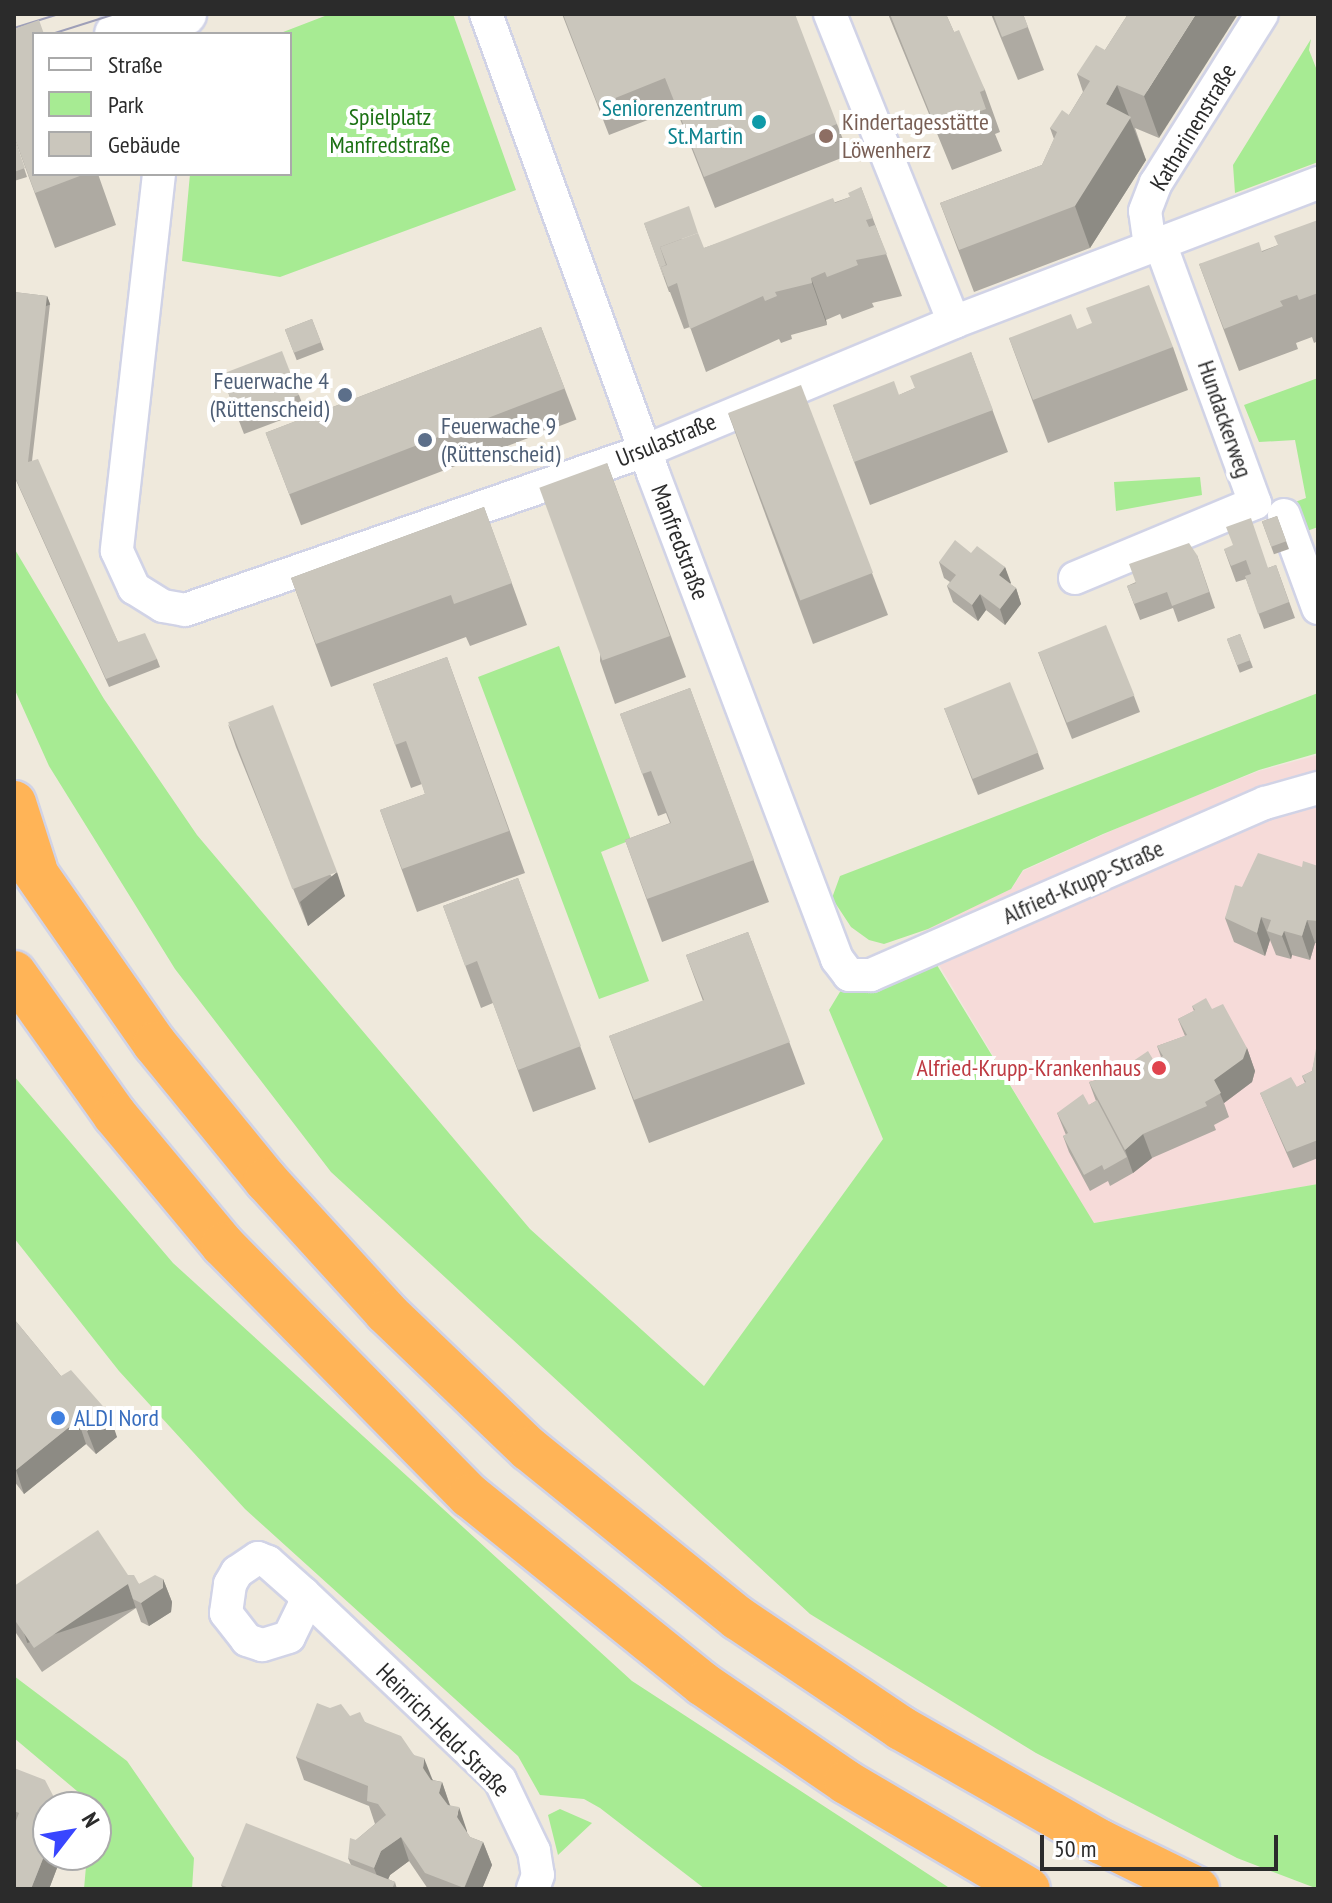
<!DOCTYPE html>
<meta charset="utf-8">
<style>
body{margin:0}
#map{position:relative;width:1332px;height:1903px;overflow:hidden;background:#efe9dc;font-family:"PT Sans Narrow",sans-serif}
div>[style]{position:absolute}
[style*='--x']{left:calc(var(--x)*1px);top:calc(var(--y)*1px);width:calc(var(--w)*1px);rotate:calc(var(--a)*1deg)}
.medical>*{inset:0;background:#f6dbd9}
.green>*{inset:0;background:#a7eb93}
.roads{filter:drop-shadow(2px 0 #d1d3e6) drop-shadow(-2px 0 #d1d3e6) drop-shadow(0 2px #d1d3e6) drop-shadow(0 -2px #d1d3e6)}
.minor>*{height:32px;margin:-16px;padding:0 16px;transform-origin:16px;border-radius:16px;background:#fff}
.tertiary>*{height:42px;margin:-21px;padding:0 21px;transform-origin:21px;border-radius:21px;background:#fff}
.motorway>*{height:44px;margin:-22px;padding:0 22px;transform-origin:22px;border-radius:22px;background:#ffb457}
.tram>*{height:2px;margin:-1px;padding:0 1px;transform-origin:1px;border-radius:1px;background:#9e9fb8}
.wall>*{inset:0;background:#aeaaa2;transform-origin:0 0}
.shaded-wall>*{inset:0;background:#8d8b84;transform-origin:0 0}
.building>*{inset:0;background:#cac6bc;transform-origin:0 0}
.dots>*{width:22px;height:22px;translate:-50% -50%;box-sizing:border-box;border:4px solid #fff;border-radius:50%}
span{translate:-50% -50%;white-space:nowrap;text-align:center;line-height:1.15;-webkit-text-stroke:8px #fff;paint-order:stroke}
.culture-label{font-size:24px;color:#0d838f}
.right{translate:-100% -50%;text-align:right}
.park-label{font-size:24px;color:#1b7113}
.education-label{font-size:24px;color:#785e54}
.left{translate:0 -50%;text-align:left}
.street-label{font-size:24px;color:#2b2b2b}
.service-label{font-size:24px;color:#4e5e75}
.health-label{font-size:24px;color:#be3a42}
.shop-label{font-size:24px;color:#366cbe}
.frame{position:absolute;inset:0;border:16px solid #2b2b2b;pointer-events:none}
.legend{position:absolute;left:32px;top:32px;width:260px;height:144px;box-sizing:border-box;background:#fff;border:2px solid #aaa;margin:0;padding:10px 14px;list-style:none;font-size:24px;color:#2b2b2b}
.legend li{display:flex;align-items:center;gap:16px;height:40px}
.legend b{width:40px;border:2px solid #aaa}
.north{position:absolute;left:32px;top:1791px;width:80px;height:80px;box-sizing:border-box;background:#fff;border:2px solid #aaa;border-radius:50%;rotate:59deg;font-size:22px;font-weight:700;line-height:32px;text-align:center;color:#2b2b2b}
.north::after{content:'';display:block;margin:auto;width:28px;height:36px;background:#3946ff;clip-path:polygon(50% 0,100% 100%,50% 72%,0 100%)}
.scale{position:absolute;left:1040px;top:1835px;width:238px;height:36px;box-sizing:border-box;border:4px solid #2b2b2b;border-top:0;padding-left:10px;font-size:24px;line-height:28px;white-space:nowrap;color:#2b2b2b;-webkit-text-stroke:6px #fff;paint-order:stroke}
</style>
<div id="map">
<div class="medical">
<div style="clip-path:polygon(1318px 755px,1318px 1184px,1093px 1223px,920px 933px,1012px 888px,1023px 871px,1142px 817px,1259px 771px)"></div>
</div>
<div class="green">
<div style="clip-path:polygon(330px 14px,453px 14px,516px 190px,280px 277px,182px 261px,190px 174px,290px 174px,290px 34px,278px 34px)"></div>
<div style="clip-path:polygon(1311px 39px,1309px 50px,1318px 73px,1318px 162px,1235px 193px,1233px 165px)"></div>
<div style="clip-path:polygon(1318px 378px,1318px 527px,1307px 531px,1295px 502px,1306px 498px,1295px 440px,1259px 442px,1244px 405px)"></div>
<div style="clip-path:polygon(1200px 477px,1202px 495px,1116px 511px,1114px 482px)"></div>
<div style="clip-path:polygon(14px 548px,104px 699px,197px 835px,530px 1229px,704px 1386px,883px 1139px,829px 1010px,849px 977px,929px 952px,1094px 1223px,1318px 1184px,1318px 1889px,1237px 1858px,1036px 1753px,810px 1614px,331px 1172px,175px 969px,49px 766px,14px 688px)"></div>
<div style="clip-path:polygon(559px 646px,631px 840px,601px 852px,649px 981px,599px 999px,478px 677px)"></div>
<div style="clip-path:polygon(1318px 693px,1318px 753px,1259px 770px,1103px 834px,1023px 870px,1011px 889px,928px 929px,884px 944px,869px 940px,851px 927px,832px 898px,840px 876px)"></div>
<div style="clip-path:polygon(14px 1076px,173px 1263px,632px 1681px,951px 1889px,705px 1889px,600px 1808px,584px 1799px,540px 1795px,518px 1756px,245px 1509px,119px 1371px,14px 1238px)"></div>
<div style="clip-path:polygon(14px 1676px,127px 1761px,194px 1858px,192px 1889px,84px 1889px,87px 1855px,96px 1855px,96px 1807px,14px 1738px)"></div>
<div style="clip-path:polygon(560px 1809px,592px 1823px,558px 1855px,548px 1815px)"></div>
</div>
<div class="roads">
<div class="minor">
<div style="--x:486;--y:14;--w:488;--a:70"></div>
<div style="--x:653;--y:473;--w:520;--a:69.26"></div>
<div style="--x:837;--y:959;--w:20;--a:53"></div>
<div style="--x:849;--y:975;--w:22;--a:0"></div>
<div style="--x:871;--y:975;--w:430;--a:-23.6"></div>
<div style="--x:1265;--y:803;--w:55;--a:-15.8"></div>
<div style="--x:830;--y:14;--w:332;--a:68.1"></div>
<div style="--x:159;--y:174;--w:379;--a:96.4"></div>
<div style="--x:117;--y:551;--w:41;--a:65.3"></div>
<div style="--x:134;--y:588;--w:34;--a:32"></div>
<div style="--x:163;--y:606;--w:22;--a:10"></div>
<div style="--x:185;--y:610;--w:489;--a:-19.1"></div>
<div style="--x:647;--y:450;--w:333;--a:-22.6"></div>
<div style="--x:954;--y:322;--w:390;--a:-20.9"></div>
<div style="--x:1150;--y:246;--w:35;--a:-98"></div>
<div style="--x:1145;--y:211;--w:30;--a:-69"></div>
<div style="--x:1156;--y:183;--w:199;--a:-57.9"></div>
<div style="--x:1284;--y:515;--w:99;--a:69.9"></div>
<div style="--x:1075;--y:578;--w:195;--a:-22.6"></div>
<div style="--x:1255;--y:503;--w:277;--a:-110.1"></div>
<div style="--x:304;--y:1594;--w:12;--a:90"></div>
<div style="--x:304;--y:1606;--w:34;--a:116"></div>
<div style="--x:289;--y:1637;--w:28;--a:163"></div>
<div style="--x:262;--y:1645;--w:16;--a:-162"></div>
<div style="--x:247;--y:1640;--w:34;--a:-128"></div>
<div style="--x:226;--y:1613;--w:29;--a:-82"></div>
<div style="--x:230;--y:1584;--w:14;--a:-60"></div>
<div style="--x:237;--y:1572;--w:25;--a:-34"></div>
<div style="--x:258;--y:1558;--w:11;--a:22"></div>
<div style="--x:268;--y:1562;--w:48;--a:41.6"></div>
<div style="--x:304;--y:1594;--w:270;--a:43.5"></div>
<div style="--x:500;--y:1780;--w:79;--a:64.4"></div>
<div style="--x:534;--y:1851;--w:24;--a:81"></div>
<div style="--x:538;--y:1875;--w:15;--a:110"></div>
</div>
<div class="tertiary">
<div style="--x:116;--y:34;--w:72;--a:-16.2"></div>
</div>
<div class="motorway">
<div style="--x:14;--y:803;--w:69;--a:72.3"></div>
<div style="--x:14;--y:842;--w:246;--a:55.1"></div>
<div style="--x:155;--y:1044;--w:176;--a:50.8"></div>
<div style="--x:266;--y:1180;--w:178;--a:47.7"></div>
<div style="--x:386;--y:1312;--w:198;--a:43.8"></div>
<div style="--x:529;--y:1449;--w:269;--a:39"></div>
<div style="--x:738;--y:1618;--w:197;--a:34"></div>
<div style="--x:901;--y:1728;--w:230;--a:29.7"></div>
<div style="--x:1101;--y:1842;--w:107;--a:26.1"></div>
<div style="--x:14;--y:973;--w:174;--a:54.6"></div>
<div style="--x:115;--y:1115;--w:169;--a:50.3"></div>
<div style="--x:223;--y:1245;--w:352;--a:45.5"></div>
<div style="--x:470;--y:1496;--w:299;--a:38.9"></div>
<div style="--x:703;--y:1684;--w:173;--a:34.4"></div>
<div style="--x:846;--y:1782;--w:211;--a:30.5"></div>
</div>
</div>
<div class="tram">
<div style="--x:14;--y:28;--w:47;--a:-17.3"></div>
<div style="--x:52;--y:34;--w:66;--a:-17.6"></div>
</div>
<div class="wall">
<div style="clip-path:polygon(562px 14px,837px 124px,849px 155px,715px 208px,676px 109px,609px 135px)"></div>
<div style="clip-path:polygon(888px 14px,946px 14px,954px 32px,985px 90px,1000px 132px,995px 134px,1002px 151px,952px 170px)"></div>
<div style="clip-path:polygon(991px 14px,1023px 14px,1044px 70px,1018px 80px)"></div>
<div style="clip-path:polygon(1128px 14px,1159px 138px,1135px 128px,1146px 160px,1090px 248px,974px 292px,940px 203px,1042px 165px,1054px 139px,1050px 128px,1069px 115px,1083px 92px,1077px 74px,1105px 50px)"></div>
<div style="clip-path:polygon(14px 137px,27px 177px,14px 181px)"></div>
<div style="clip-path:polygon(14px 137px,34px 174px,98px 174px,116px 225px,55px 248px)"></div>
<div style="clip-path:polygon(861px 187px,902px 296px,872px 303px,874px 307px,842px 319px,840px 314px,826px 320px,827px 325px,791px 335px,792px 339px,781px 343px,779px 339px,706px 372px,690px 327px,684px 329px,670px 292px,669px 292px,644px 223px,704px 248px,850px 197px)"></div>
<div style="clip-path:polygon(1318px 220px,1318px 341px,1314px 343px,1312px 337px,1296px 343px,1298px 349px,1239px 371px,1199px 264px,1262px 251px,1278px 245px)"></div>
<div style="clip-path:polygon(14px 292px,47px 296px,50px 304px,32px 461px,118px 642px,157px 659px,160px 667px,109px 687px,14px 476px)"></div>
<div style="left:312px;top:319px;width:33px;height:29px;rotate:69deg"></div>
<div style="left:541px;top:327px;width:99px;height:295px;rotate:69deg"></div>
<div style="clip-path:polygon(1077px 329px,1173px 347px,1188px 390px,1048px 443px,1009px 338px)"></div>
<div style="clip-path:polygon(971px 352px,1008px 452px,870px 505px,833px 405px,899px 395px,915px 388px)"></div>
<div style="clip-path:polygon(221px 374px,299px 395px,305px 411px,244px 434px)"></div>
<div style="clip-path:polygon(728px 413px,872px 573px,888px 615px,813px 644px)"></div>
<div style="clip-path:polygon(607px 463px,686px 677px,615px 704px,600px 661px)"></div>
<div style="clip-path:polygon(484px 507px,527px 625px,470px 646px,466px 637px,331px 687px,291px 578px)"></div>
<div style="left:1277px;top:516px;width:35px;height:16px;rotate:70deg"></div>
<div style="clip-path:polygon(1224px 549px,1268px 568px,1276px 565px,1295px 618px,1264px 629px,1246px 579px,1236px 582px)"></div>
<div style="clip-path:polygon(971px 553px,1005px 567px,1010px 584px,1016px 588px,1021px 604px,1005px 625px,986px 610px,978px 621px,953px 602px,947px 586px,950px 582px,944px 578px,939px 562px)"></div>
<div style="clip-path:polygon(1197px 555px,1215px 608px,1178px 622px,1173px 608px,1140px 620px,1127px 586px)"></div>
<div style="left:1240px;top:634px;width:36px;height:14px;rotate:69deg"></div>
<div style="clip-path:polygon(1038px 652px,1134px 696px,1140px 712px,1072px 739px)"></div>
<div style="clip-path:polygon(447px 657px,525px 873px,417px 912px,380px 810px,425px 794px,422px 784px,411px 788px,373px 684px)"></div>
<div style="clip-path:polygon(690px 688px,769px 902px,662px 942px,625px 840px,670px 823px,666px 813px,658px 816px,620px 714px)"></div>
<div style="clip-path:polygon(944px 708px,1038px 753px,1044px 769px,978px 795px)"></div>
<div style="clip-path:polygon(228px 724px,345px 896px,308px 926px,236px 747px)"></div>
<div style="clip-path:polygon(1318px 866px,1318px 944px,1315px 943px,1310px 960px,1292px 955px,1291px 959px,1276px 955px,1270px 940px,1265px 956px,1234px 942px,1225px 918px,1242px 887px,1302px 867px)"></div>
<div style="clip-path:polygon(518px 878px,596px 1089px,533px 1112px,493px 1003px,481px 1008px,443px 906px)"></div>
<div style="clip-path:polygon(748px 932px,805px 1084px,649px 1143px,609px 1036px,703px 1001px,686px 955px)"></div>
<div style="clip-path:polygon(1192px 1006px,1212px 1009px,1247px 1048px,1255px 1071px,1252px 1082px,1224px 1103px,1229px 1117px,1214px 1125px,1216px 1130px,1152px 1158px,1133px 1173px,1110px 1186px,1108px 1181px,1090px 1191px,1069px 1152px,1063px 1136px,1066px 1135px,1057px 1113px,1089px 1105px,1096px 1101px,1089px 1082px,1111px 1076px,1161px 1057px,1157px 1046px,1185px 1036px,1178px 1019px,1194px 1011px)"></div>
<div style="clip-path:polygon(1318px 1044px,1318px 1158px,1293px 1168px,1260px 1093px,1297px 1087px,1305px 1083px,1302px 1076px,1312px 1071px)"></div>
<div style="clip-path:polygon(14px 1319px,61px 1376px,117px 1437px,96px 1454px,86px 1444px,24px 1494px,14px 1481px)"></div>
<div style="clip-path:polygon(128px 1575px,139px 1584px,163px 1579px,172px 1602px,171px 1612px,149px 1626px,141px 1622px,136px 1608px,42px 1672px,14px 1630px,14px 1586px)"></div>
<div style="clip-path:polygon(350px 1716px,365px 1722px,414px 1755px,433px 1780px,442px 1782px,450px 1805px,470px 1837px,483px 1842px,492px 1865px,482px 1889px,428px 1889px,409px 1861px,390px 1875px,388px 1879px,395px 1882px,397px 1889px,223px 1889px,221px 1885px,351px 1865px,348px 1858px,356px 1840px,375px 1824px,369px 1806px,304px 1780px,296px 1757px)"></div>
<div style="clip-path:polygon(14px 1768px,48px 1855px,62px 1855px,49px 1889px,14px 1889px)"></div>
</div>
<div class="shaded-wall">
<div style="clip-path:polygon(1196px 14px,1238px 14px,1159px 138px,1144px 96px)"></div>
<div style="clip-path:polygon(1117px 85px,1146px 160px,1090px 248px,1075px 206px,1106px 104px)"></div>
<div style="clip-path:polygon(811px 278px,826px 320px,827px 325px,812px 283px)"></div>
<div style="left:47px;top:296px;width:9px;height:167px;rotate:69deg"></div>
<div style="clip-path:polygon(1005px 567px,1011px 583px,1004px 591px,999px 575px)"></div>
<div style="clip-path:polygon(1016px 588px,1021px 604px,1005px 625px,1000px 609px)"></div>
<div style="clip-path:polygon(980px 594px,986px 610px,978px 621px,972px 605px)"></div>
<div style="clip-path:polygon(337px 872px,345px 896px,308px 926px,300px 902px)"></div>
<div style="clip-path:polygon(1261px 917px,1270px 940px,1265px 956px,1257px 933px)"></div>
<div style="clip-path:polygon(1307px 920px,1315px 943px,1310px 960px,1302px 936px)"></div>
<div style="clip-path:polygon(1284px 931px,1292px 955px,1291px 959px,1282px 936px)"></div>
<div style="clip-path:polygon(1247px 1048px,1255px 1071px,1252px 1082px,1224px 1103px,1214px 1080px)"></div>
<div style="clip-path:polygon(1143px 1134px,1152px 1158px,1133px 1173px,1125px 1150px)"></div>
<div style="clip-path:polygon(109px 1413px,117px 1437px,96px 1454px,87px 1431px)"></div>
<div style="clip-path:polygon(78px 1420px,86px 1444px,24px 1494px,16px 1470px)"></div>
<div style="clip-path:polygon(163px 1579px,172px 1602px,171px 1612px,149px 1626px,141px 1603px)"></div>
<div style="left:128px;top:1584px;width:25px;height:114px;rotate:72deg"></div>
<div style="clip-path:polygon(424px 1758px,433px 1781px,431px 1792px,423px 1768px)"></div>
<div style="clip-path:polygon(442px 1782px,450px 1806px,448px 1816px,439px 1793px)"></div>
<div style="clip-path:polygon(459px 1807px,467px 1831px,466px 1841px,457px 1817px)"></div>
<div style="clip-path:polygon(401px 1837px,409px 1861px,390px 1875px,384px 1889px,382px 1889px,374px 1868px,381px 1851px)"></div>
<div style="clip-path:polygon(483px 1842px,492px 1865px,482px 1889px,464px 1889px)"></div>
<div style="clip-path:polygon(48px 1846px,48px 1855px,62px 1855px,49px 1889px,31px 1889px)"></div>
</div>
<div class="building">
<div style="clip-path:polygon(563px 14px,795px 14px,837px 124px,704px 177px,665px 78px,598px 105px)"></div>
<div style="clip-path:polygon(890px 14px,946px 14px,954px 32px,959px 30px,985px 90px,980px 92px,986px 109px,936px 128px)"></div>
<div style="clip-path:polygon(993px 14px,1023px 14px,1028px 27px,1002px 37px)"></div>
<div style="clip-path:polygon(1128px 14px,1196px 14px,1144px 96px,1117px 85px,1106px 104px,1131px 117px,1075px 206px,959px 250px,940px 203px,1042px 165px,1057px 132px,1050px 128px,1062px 110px,1069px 115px,1090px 81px,1077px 74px,1096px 45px,1105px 50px)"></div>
<div style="clip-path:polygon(39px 20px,44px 34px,34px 34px,34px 174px,85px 174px,35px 193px,14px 136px,14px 29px)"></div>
<div style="clip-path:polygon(14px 138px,25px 168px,14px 172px)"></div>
<div style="clip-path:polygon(861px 187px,873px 218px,866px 220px,869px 227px,875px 225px,887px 254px,856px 260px,858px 265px,827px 277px,825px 272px,811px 278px,812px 283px,775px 292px,777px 296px,765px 301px,763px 296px,690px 329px,677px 283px,668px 287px,661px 267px,667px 265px,660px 247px,698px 233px,704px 248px,833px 198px,835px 203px,850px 197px,848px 193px)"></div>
<div style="clip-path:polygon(689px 206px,698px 233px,660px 247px,666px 265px,661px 267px,664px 276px,663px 276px,644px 223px)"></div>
<div style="clip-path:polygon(1318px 220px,1318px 293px,1299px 300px,1297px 295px,1280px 301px,1283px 306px,1224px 329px,1199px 264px,1259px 242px,1262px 252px,1278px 245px,1274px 236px)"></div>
<div style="clip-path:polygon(1149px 285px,1173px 347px,1033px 400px,1009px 338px,1071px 314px,1077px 329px,1092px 323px,1086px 308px)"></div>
<div style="clip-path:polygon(14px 292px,47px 296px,28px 462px,38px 459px,118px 642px,145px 633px,157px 659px,106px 679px,14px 475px)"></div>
<div style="left:312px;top:319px;width:25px;height:29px;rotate:69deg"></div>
<div style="left:541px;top:327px;width:66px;height:295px;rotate:69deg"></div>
<div style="left:282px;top:351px;width:47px;height:65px;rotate:69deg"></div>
<div style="clip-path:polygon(971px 352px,993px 410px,854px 462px,833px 405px,894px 381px,899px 395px,915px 388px,910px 376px)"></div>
<div style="left:801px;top:385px;width:201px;height:78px;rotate:69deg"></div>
<div style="left:607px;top:463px;width:184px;height:72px;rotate:70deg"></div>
<div style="clip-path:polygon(484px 507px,512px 583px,454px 604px,451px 595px,316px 644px,291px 578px)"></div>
<div style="left:1277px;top:516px;width:27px;height:16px;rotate:70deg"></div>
<div style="clip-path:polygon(1251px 518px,1268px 568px,1276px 565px,1289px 602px,1258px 614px,1245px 576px,1251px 574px,1246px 560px,1231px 566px,1224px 549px,1233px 545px,1226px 527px)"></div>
<div style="clip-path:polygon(955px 540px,971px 553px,977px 546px,1005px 567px,999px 575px,1016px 588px,1000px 609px,980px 594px,972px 605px,947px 586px,956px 575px,939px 562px)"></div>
<div style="clip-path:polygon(1189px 543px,1197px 555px,1209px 592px,1172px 606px,1167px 592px,1134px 604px,1127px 586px,1136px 583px,1129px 564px)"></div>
<div style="left:1106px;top:625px;width:76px;height:73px;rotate:68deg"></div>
<div style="left:1240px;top:634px;width:28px;height:14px;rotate:69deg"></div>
<div style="clip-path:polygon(447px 657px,509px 831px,402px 869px,380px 810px,425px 794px,406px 741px,395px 745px,373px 684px)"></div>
<div style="left:1010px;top:682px;width:76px;height:71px;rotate:68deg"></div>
<div style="clip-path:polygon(690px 688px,754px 860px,647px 899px,625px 840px,671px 823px,651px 771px,642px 774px,620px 714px)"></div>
<div style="left:273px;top:705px;width:179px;height:48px;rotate:69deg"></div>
<div style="clip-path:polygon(1258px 853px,1302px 867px,1303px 861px,1318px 866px,1318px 921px,1307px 920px,1302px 936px,1284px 931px,1282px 936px,1267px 931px,1271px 920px,1261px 917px,1257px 933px,1225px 918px,1235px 885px,1242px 887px)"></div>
<div style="clip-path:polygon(518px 878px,581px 1046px,518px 1070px,477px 961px,465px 966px,443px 906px)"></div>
<div style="clip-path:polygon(748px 932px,790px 1042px,634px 1100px,609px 1036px,704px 1000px,686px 955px)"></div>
<div style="clip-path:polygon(1206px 998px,1212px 1009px,1223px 1004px,1247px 1048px,1243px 1059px,1214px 1080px,1221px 1093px,1205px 1102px,1207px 1106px,1143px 1134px,1125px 1150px,1089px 1082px,1111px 1076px,1148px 1051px,1154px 1061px,1163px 1056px,1157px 1046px,1187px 1035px,1178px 1019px,1195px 1010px,1192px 1006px)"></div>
<div style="clip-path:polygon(1317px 1043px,1318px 1140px,1287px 1152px,1260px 1093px,1291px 1077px,1297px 1087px,1306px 1082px,1302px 1076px,1312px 1071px)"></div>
<div style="clip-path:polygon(1083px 1094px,1089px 1105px,1097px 1100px,1127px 1157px,1104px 1170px,1102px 1165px,1084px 1175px,1063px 1136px,1068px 1133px,1057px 1113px)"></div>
<div style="clip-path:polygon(14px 1319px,61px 1376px,71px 1370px,109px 1413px,87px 1431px,78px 1420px,16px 1470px,14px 1468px)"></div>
<div style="clip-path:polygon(98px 1530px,128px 1575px,134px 1575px,139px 1584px,155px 1575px,163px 1579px,163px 1588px,141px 1603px,133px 1599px,128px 1584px,34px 1648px,14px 1619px,14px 1586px)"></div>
<div style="clip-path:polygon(317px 1703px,330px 1708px,341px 1704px,350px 1716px,360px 1712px,365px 1722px,401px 1736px,414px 1755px,424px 1758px,423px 1768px,431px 1780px,442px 1782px,439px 1793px,448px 1805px,459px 1807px,457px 1817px,470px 1837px,483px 1842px,464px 1888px,425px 1873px,401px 1837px,381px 1851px,374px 1868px,348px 1858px,350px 1838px,356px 1840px,386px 1815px,378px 1804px,367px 1801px,368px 1786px,296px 1757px)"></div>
<div style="clip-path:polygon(14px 1768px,45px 1780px,59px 1807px,48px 1807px,48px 1846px,31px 1889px,14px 1889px,14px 1826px,19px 1813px,14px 1811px)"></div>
<div style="clip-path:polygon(246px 1823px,395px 1882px,392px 1889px,232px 1889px,221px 1885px)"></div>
</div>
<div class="dots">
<div style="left:759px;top:122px;background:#0f9aa8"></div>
<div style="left:826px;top:136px;background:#8d6e63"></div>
<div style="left:345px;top:395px;background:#5c6f8a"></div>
<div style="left:425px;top:440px;background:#5c6f8a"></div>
<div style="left:1159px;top:1068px;background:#e0444e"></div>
<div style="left:58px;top:1418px;background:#3f7fe0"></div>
</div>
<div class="culture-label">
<span class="right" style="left:743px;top:122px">Seniorenzentrum<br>St.Martin</span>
</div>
<div class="park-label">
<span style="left:390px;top:131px">Spielplatz<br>Manfredstraße</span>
</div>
<div class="education-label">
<span class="left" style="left:842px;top:136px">Kindertagesstätte<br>Löwenherz</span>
</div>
<div class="street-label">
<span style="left:1193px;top:127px;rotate:-59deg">Katharinenstraße</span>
<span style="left:1225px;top:419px;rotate:71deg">Hundackerweg</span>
<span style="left:666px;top:440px;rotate:-22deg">Ursulastraße</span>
<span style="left:680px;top:542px;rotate:69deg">Manfredstraße</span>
<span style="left:1083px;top:882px;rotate:-24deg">Alfried-Krupp-Straße</span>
<span style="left:443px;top:1730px;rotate:45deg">Heinrich-Held-Straße</span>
</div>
<div class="service-label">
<span class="right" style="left:329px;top:395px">Feuerwache 4<br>(Rüttenscheid)</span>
<span class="left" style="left:441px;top:440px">Feuerwache 9<br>(Rüttenscheid)</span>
</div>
<div class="health-label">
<span class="right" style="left:1141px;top:1068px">Alfried-Krupp-Krankenhaus</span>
</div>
<div class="shop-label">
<span class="left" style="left:74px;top:1418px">ALDI Nord</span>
</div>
<div class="frame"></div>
<ul class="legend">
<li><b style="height:10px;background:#fff"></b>Straße</li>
<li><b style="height:22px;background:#a7eb93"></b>Park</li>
<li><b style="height:22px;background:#cac6bc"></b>Gebäude</li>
</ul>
<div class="north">N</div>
<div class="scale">50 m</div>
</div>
